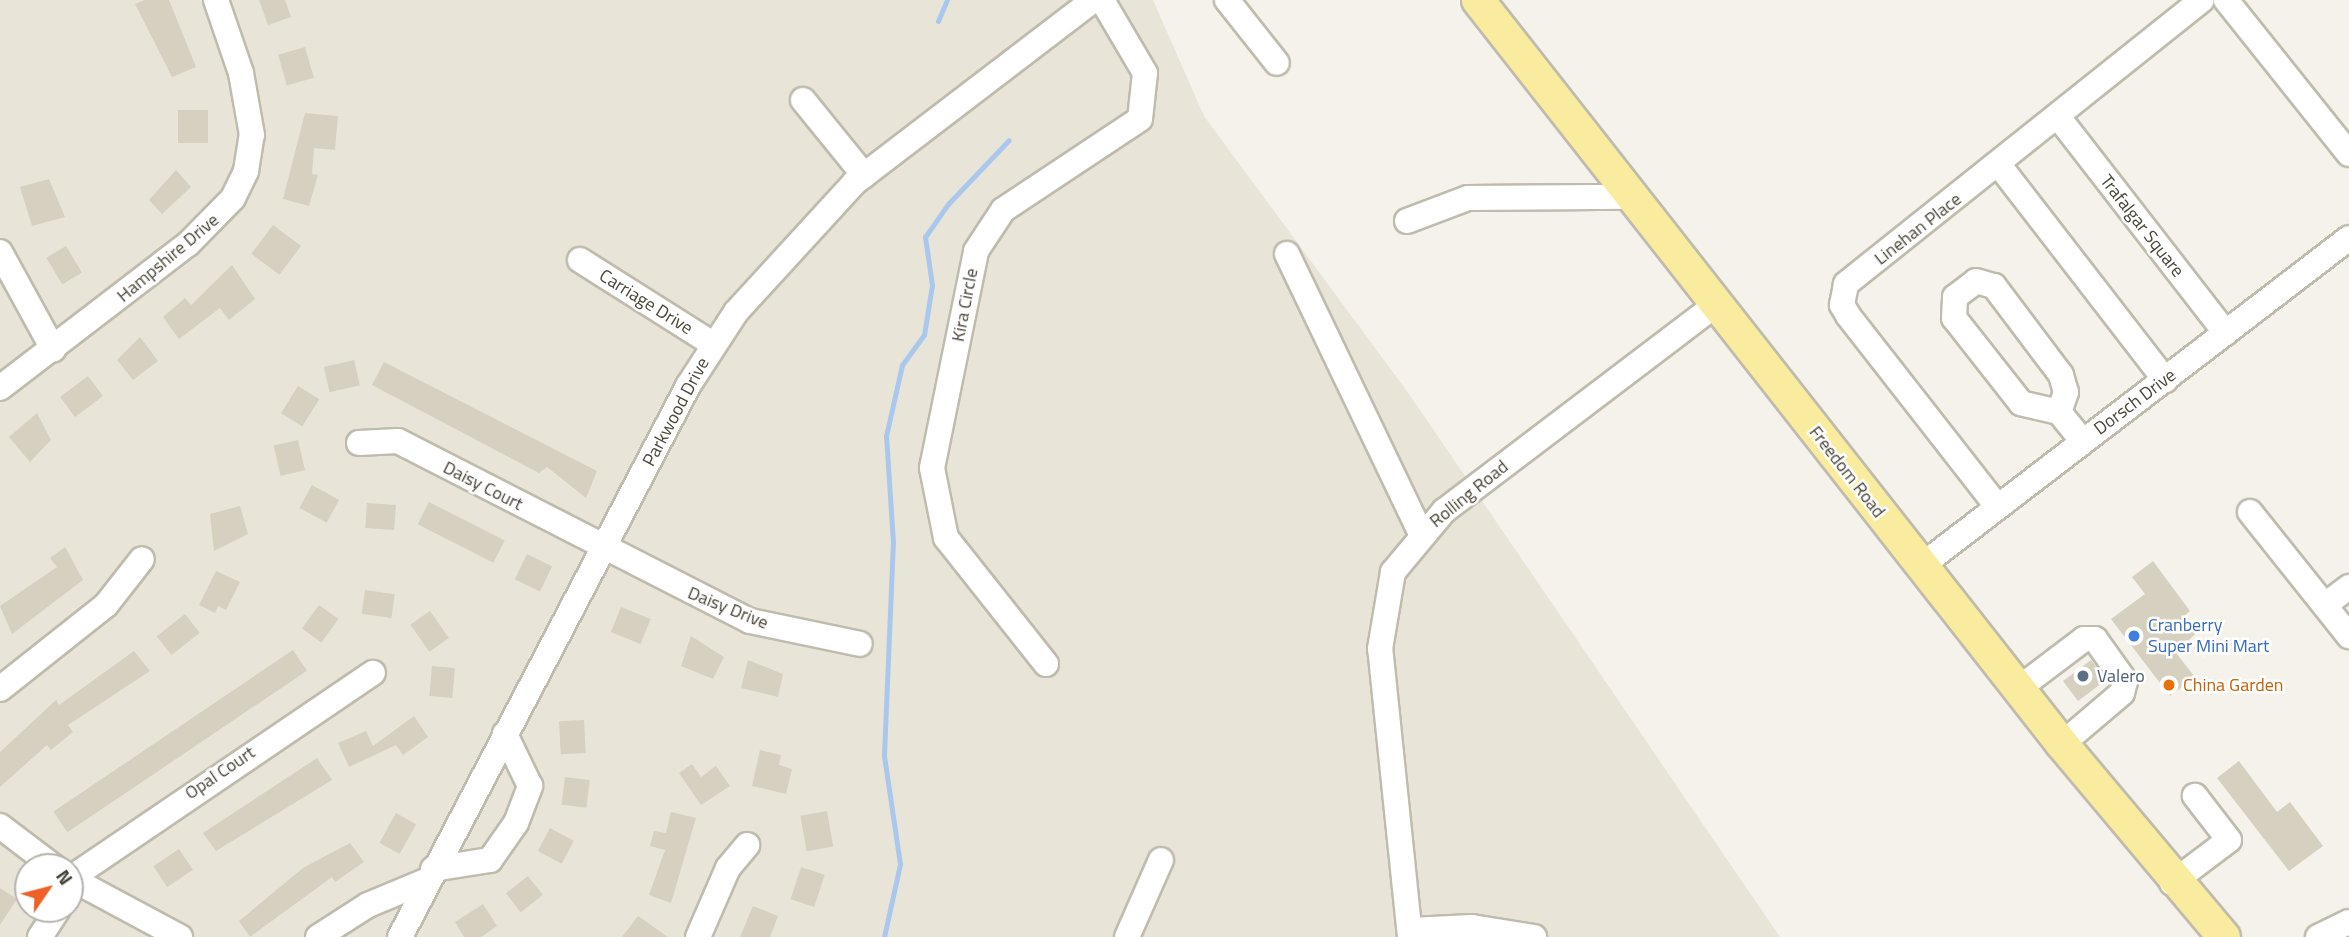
<!DOCTYPE html>
<style>
body{margin:0}
#map{position:relative;width:2349px;height:937px;overflow:hidden;background:#f4f2ea;font-family:"Titillium Web",sans-serif}
div>[style]{position:absolute}
[style*='--x']{left:calc(var(--x)*1px);top:calc(var(--y)*1px);width:calc(var(--w)*1px);rotate:calc(var(--a)*1deg)}
.residential>*{inset:0;background:#e8e5d8}
.stream>*{height:5px;margin:-2.5px;padding:0 2.5px;transform-origin:2.5px;border-radius:2.5px;background:#aac8ed}
.building>*{inset:0;background:#d5d0c0;transform-origin:0 0}
.roads{filter:drop-shadow(2px 0 #bfbbad) drop-shadow(-2px 0 #bfbbad) drop-shadow(0 2px #bfbbad) drop-shadow(0 -2px #bfbbad)}
.minor>*{height:24px;margin:-12px;padding:0 12px;transform-origin:12px;border-radius:12px;background:#fff}
.major>*{height:32px;margin:-16px;padding:0 16px;transform-origin:16px;border-radius:16px;background:#f9ec9e}
.dots>*{width:19px;height:19px;translate:-50% -50%;box-sizing:border-box;border:4px solid #fff;border-radius:50%}
span{translate:-50% -50%;white-space:nowrap;text-align:center;line-height:1.15;-webkit-text-stroke:5px #fff;paint-order:stroke}
.street-label{font-size:18px;color:#484438}
.shop-label{font-size:18px;color:#366cbe}
.left{translate:0 -50%;text-align:left}
.service-label{font-size:18px;color:#4e5e75}
.food-label{font-size:18px;color:#c56008}
.north{position:absolute;left:14px;top:853px;width:70px;height:70px;box-sizing:border-box;background:#fff;border:2px solid #b6b4af;border-radius:50%;rotate:55deg;font-size:19px;font-weight:700;line-height:28px;text-align:center;color:#484438}
.north::after{content:'';display:block;margin:auto;width:24px;height:32px;background:#ef6026;clip-path:polygon(50% 0,100% 100%,50% 72%,0 100%)}
</style>
<div id="map">
<div class="residential">
<div style="clip-path:polygon(evenodd,0 0,1153px 0,1204px 116px,1409px 394px,1780px 937px,0 937px,0 0,28px 867px,70px 867px,70px 909px,28px 909px,28px 867px)"></div>
</div>
<div class="stream">
<div style="--x:938;--y:21;--w:23;--a:-67"></div>
<div style="--x:884;--y:937;--w:75;--a:-77.6"></div>
<div style="--x:900;--y:864;--w:110;--a:-98.4"></div>
<div style="--x:884;--y:755;--w:212;--a:-87.6"></div>
<div style="--x:893;--y:543;--w:107;--a:-93.7"></div>
<div style="--x:886;--y:436;--w:73;--a:-77.3"></div>
<div style="--x:902;--y:365;--w:37;--a:-54"></div>
<div style="--x:924;--y:335;--w:51;--a:-80.9"></div>
<div style="--x:932;--y:285;--w:49;--a:-98.3"></div>
<div style="--x:925;--y:237;--w:40;--a:-55.1"></div>
<div style="--x:948;--y:204;--w:88;--a:-46.4"></div>
</div>
<div class="building">
<div style="clip-path:polygon(145px 0,169px 0,196px 67px,172px 77px,135px 4px)"></div>
<div style="clip-path:polygon(259px 0,285px 0,291px 17px,268px 25px)"></div>
<div style="left:305px;top:47px;width:32px;height:28px;rotate:74deg"></div>
<div style="left:178px;top:110px;width:30px;height:33px"></div>
<div style="clip-path:polygon(305px 113px,338px 116px,335px 150px,314px 148px,312px 174px,318px 175px,309px 206px,283px 199px)"></div>
<div style="clip-path:polygon(176px 170px,191px 187px,162px 214px,149px 200px)"></div>
<div style="clip-path:polygon(49px 179px,65px 217px,32px 226px,20px 187px)"></div>
<div style="left:273px;top:225px;width:35px;height:36px;rotate:37deg"></div>
<div style="left:66px;top:246px;width:31px;height:23px;rotate:59deg"></div>
<div style="clip-path:polygon(232px 265px,255px 299px,229px 320px,220px 308px,179px 339px,163px 317px,185px 298px,191px 305px)"></div>
<div style="clip-path:polygon(140px 337px,158px 361px,133px 380px,117px 360px)"></div>
<div style="left:354px;top:360px;width:26px;height:31px;rotate:77deg"></div>
<div style="clip-path:polygon(384px 362px,597px 471px,586px 498px,547px 467px,539px 473px,372px 385px)"></div>
<div style="left:88px;top:376px;width:25px;height:35px;rotate:53deg"></div>
<div style="left:298px;top:386px;width:25px;height:32px;rotate:32deg"></div>
<div style="clip-path:polygon(37px 413px,51px 440px,30px 462px,9px 437px)"></div>
<div style="left:298px;top:440px;width:31px;height:25px;rotate:77deg"></div>
<div style="left:312px;top:485px;width:31px;height:26px;rotate:29deg"></div>
<div style="left:429px;top:502px;width:85px;height:25px;rotate:27deg"></div>
<div style="left:367px;top:503px;width:29px;height:25px;rotate:4deg"></div>
<div style="clip-path:polygon(240px 506px,248px 534px,214px 551px,210px 514px)"></div>
<div style="clip-path:polygon(65px 547px,83px 580px,12px 634px,0 606px,57px 567px,50px 558px)"></div>
<div style="left:527px;top:554px;width:28px;height:28px;rotate:26deg"></div>
<div style="clip-path:polygon(2153px 561px,2190px 611px,2182px 618px,2195px 634px,2176px 653px,2195px 677px,2170px 696px,2111px 619px,2145px 594px,2132px 577px)"></div>
<div style="clip-path:polygon(216px 571px,240px 582px,226px 610px,218px 606px,215px 613px,199px 605px)"></div>
<div style="left:365px;top:590px;width:30px;height:24px;rotate:8deg"></div>
<div style="left:319px;top:605px;width:24px;height:29px;rotate:36deg"></div>
<div style="left:621px;top:607px;width:32px;height:27px;rotate:22deg"></div>
<div style="left:430px;top:611px;width:33px;height:24px;rotate:55deg"></div>
<div style="left:185px;top:614px;width:24px;height:36px;rotate:52deg"></div>
<div style="clip-path:polygon(691px 636px,724px 657px,713px 679px,681px 666px)"></div>
<div style="left:293px;top:650px;width:25px;height:289px;rotate:56deg"></div>
<div style="clip-path:polygon(134px 651px,150px 671px,68px 725px,73px 732px,51px 750px,47px 745px,0 787px,0 752px,56px 700px,59px 705px)"></div>
<div style="clip-path:polygon(748px 660px,783px 674px,778px 697px,741px 688px)"></div>
<div style="left:2091px;top:660px;width:25px;height:35px;rotate:53deg"></div>
<div style="left:432px;top:666px;width:23px;height:30px;rotate:5deg"></div>
<div style="clip-path:polygon(414px 716px,428px 737px,403px 755px,396px 745px,349px 767px,338px 743px,366px 731px,373px 746px)"></div>
<div style="left:584px;top:720px;width:33px;height:25px;rotate:87deg"></div>
<div style="clip-path:polygon(760px 750px,781px 755px,779px 765px,792px 769px,786px 794px,752px 786px)"></div>
<div style="clip-path:polygon(317px 758px,332px 780px,216px 851px,203px 833px)"></div>
<div style="clip-path:polygon(2239px 761px,2277px 812px,2290px 802px,2323px 846px,2289px 871px,2217px 778px)"></div>
<div style="clip-path:polygon(692px 764px,701px 777px,716px 766px,730px 786px,701px 805px,679px 773px)"></div>
<div style="left:565px;top:777px;width:25px;height:28px;rotate:7deg"></div>
<div style="left:827px;top:811px;width:36px;height:27px;rotate:80deg"></div>
<div style="clip-path:polygon(671px 812px,696px 818px,671px 903px,649px 895px,665px 850px,650px 846px,654px 831px,666px 833px)"></div>
<div style="left:396px;top:813px;width:23px;height:34px;rotate:29deg"></div>
<div style="left:550px;top:828px;width:27px;height:26px;rotate:28deg"></div>
<div style="clip-path:polygon(350px 843px,364px 862px,335px 882px,332px 877px,250px 937px,239px 921px,303px 868px)"></div>
<div style="left:179px;top:849px;width:25px;height:31px;rotate:56deg"></div>
<div style="left:801px;top:867px;width:25px;height:34px;rotate:18deg"></div>
<div style="left:528px;top:876px;width:24px;height:28px;rotate:52deg"></div>
<div style="clip-path:polygon(0 888px,17px 899px,0 925px)"></div>
<div style="clip-path:polygon(483px 904px,497px 926px,481px 937px,464px 937px,455px 922px)"></div>
<div style="clip-path:polygon(753px 906px,778px 916px,770px 937px,740px 937px)"></div>
<div style="clip-path:polygon(638px 916px,668px 937px,622px 937px)"></div>
</div>
<div class="roads">
<div class="minor">
<div style="--x:1227;--y:0;--w:80;--a:51.6"></div>
<div style="--x:2226;--y:0;--w:197;--a:51.4"></div>
<div style="--x:803;--y:100;--w:97;--a:50.9"></div>
<div style="--x:2059;--y:118;--w:272;--a:52.2"></div>
<div style="--x:1999;--y:165;--w:272;--a:52.3"></div>
<div style="--x:1407;--y:221;--w:65;--a:-20.7"></div>
<div style="--x:1468;--y:198;--w:163;--a:-0.4"></div>
<div style="--x:0;--y:252;--w:111;--a:61.3"></div>
<div style="--x:1287;--y:254;--w:310;--a:64.4"></div>
<div style="--x:580;--y:260;--w:157;--a:32.3"></div>
<div style="--x:0;--y:388;--w:237;--a:-37.5"></div>
<div style="--x:188;--y:244;--w:64;--a:-45.6"></div>
<div style="--x:233;--y:198;--w:30;--a:-64"></div>
<div style="--x:246;--y:171;--w:36;--a:-81"></div>
<div style="--x:252;--y:135;--w:63;--a:-100.1"></div>
<div style="--x:241;--y:73;--w:77;--a:-108.9"></div>
<div style="--x:2059;--y:412;--w:39;--a:-167"></div>
<div style="--x:2021;--y:403;--w:108;--a:-128.2"></div>
<div style="--x:1954;--y:318;--w:21;--a:-87"></div>
<div style="--x:1955;--y:297;--w:26;--a:-37"></div>
<div style="--x:1976;--y:281;--w:19;--a:16"></div>
<div style="--x:1994;--y:286;--w:111;--a:53"></div>
<div style="--x:2061;--y:375;--w:18;--a:74"></div>
<div style="--x:2066;--y:392;--w:21;--a:109"></div>
<div style="--x:2059;--y:412;--w:38;--a:51"></div>
<div style="--x:359;--y:443;--w:39;--a:-3"></div>
<div style="--x:398;--y:441;--w:395;--a:27.1"></div>
<div style="--x:750;--y:621;--w:112;--a:11.8"></div>
<div style="--x:1997;--y:506;--w:242;--a:-128"></div>
<div style="--x:1848;--y:315;--w:12;--a:-121"></div>
<div style="--x:1842;--y:305;--w:21;--a:-79"></div>
<div style="--x:1846;--y:284;--w:455;--a:-38.6"></div>
<div style="--x:2250;--y:512;--w:159;--a:51.4"></div>
<div style="--x:1921;--y:566;--w:539;--a:-37.46"></div>
<div style="--x:2325;--y:605;--w:30;--a:-37"></div>
<div style="--x:1046;--y:664;--w:161;--a:-128.4"></div>
<div style="--x:946;--y:538;--w:71;--a:-101.3"></div>
<div style="--x:932;--y:468;--w:221;--a:-78.5"></div>
<div style="--x:976;--y:251;--w:49;--a:-56.6"></div>
<div style="--x:1003;--y:210;--w:164;--a:-33.6"></div>
<div style="--x:1140;--y:119;--w:46;--a:-83.8"></div>
<div style="--x:1145;--y:73;--w:85;--a:-120.5"></div>
<div style="--x:0;--y:689;--w:135;--a:-38.4"></div>
<div style="--x:106;--y:605;--w:58;--a:-52"></div>
<div style="--x:2018;--y:689;--w:83;--a:-37.1"></div>
<div style="--x:2084;--y:639;--w:11;--a:0"></div>
<div style="--x:2095;--y:639;--w:52;--a:54.5"></div>
<div style="--x:2125;--y:681;--w:12;--a:104"></div>
<div style="--x:2122;--y:693;--w:79;--a:139.6"></div>
<div style="--x:0;--y:826;--w:68;--a:37.2"></div>
<div style="--x:433;--y:869;--w:58;--a:-9"></div>
<div style="--x:490;--y:860;--w:45;--a:-54.9"></div>
<div style="--x:516;--y:823;--w:40;--a:-69"></div>
<div style="--x:530;--y:786;--w:58;--a:-115.7"></div>
<div style="--x:70;--y:878;--w:125;--a:28.2"></div>
<div style="--x:71;--y:878;--w:365;--a:-34.2"></div>
<div style="--x:2172;--y:883;--w:71;--a:-37"></div>
<div style="--x:2229;--y:840;--w:56;--a:-127.7"></div>
<div style="--x:1410;--y:930;--w:62;--a:-2.8"></div>
<div style="--x:1472;--y:927;--w:63;--a:9.2"></div>
<div style="--x:40;--y:937;--w:33;--a:-57"></div>
<div style="--x:318;--y:937;--w:59;--a:-32.6"></div>
<div style="--x:368;--y:905;--w:65;--a:-22.6"></div>
<div style="--x:400;--y:937;--w:622;--a:-62.4"></div>
<div style="--x:688;--y:386;--w:88;--a:-57"></div>
<div style="--x:736;--y:312;--w:175;--a:-47.5"></div>
<div style="--x:854;--y:183;--w:301;--a:-37.4"></div>
<div style="--x:698;--y:937;--w:75;--a:-66.5"></div>
<div style="--x:728;--y:868;--w:30;--a:-50"></div>
<div style="--x:1127;--y:937;--w:84;--a:-66.2"></div>
<div style="--x:1410;--y:937;--w:290;--a:-95.9"></div>
<div style="--x:1380;--y:649;--w:78;--a:-80.4"></div>
<div style="--x:1393;--y:572;--w:80;--a:-50.1"></div>
<div style="--x:1444;--y:511;--w:340;--a:-37.2"></div>
<div style="--x:2318;--y:937;--w:34;--a:-26"></div>
</div>
<div class="major">
<div style="--x:1478;--y:0;--w:946;--a:51.87"></div>
<div style="--x:2062;--y:744;--w:252;--a:50"></div>
</div>
</div>
<div class="dots">
<div style="left:2134px;top:636px;background:#3f7fe0"></div>
<div style="left:2083px;top:676px;background:#5c6f8a"></div>
<div style="left:2169px;top:685px;background:#e8710a"></div>
</div>
<div class="street-label">
<span style="left:2142px;top:226px;rotate:52deg">Trafalgar Square</span>
<span style="left:1918px;top:229px;rotate:-38deg">Linehan Place</span>
<span style="left:168px;top:258px;rotate:-40deg">Hampshire Drive</span>
<span style="left:646px;top:302px;rotate:32deg">Carriage Drive</span>
<span style="left:965px;top:305px;rotate:-79deg">Kira Circle</span>
<span style="left:2135px;top:402px;rotate:-37deg">Dorsch Drive</span>
<span style="left:676px;top:412px;rotate:-62deg">Parkwood Drive</span>
<span style="left:1847px;top:472px;rotate:52deg">Freedom Road</span>
<span style="left:483px;top:486px;rotate:27deg">Daisy Court</span>
<span style="left:1469px;top:494px;rotate:-39deg">Rolling Road</span>
<span style="left:728px;top:608px;rotate:22deg">Daisy Drive</span>
<span style="left:220px;top:773px;rotate:-34deg">Opal Court</span>
</div>
<div class="shop-label">
<span class="left" style="left:2148px;top:636px">Cranberry<br>Super Mini Mart</span>
</div>
<div class="service-label">
<span class="left" style="left:2097px;top:676px">Valero</span>
</div>
<div class="food-label">
<span class="left" style="left:2183px;top:685px">China Garden</span>
</div>
<div class="north">N</div>
</div>
